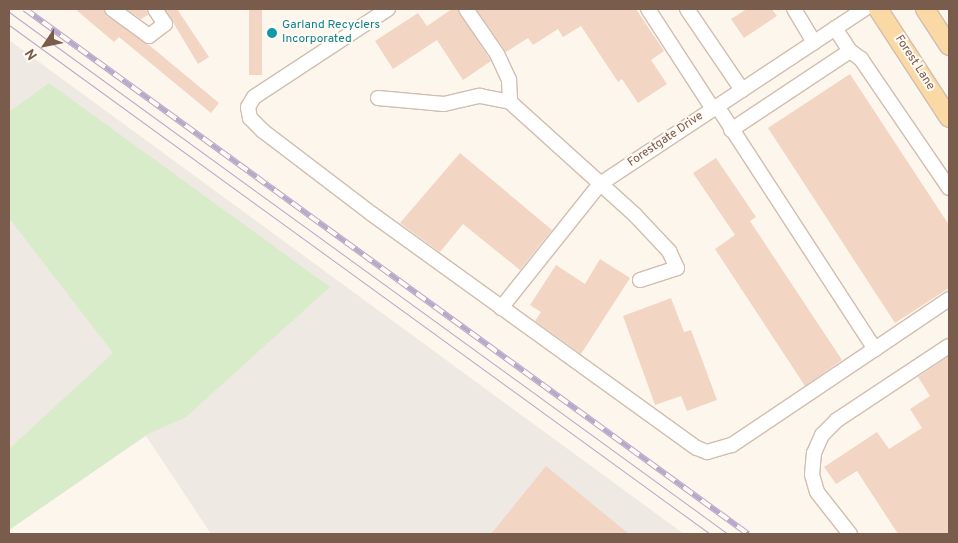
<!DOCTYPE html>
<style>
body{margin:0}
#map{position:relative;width:958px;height:543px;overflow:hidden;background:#fdf6ec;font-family:Overpass,sans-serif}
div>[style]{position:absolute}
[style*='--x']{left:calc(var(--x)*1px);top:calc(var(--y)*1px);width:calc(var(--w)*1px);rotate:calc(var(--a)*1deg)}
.industrial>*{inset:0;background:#efe9e4}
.green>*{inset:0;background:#d8ecc9}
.building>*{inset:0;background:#f3d5c3;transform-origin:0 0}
.roads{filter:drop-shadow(1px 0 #d1beb0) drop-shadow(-1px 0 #d1beb0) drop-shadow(0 1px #d1beb0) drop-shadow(0 -1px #d1beb0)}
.minor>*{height:14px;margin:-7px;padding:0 7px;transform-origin:7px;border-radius:7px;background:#fff}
.major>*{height:18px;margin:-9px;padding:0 9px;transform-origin:9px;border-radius:9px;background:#fbd9a5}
.tram>*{height:1px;margin:-0.5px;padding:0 0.5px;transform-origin:0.5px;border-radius:0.5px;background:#b9a8c9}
.rail>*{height:5.5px;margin-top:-2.75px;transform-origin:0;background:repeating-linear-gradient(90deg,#fffaf3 0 11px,#b9a8c9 0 22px);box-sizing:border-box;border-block:1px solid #b9a8c9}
.dots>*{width:14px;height:14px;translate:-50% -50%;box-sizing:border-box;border:2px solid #fffaf3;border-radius:50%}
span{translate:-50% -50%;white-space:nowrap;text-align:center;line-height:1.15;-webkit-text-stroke:4px #fffaf3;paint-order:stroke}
.culture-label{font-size:12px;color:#0d838f}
.left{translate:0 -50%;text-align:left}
.street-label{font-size:12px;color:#7a5c4d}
.frame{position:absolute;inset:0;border:10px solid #7a5c4d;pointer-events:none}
.north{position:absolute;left:20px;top:20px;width:50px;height:50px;-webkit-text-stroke:4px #fffaf3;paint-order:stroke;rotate:236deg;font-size:14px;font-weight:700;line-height:20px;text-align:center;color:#7a5c4d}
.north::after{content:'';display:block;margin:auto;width:18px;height:22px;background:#7a5c4d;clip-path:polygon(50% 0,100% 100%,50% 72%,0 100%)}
</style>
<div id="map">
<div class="industrial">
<div style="clip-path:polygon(9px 40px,684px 534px,211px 534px,146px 436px,9px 530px)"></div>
</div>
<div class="green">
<div style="clip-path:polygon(49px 83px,330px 287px,186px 417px,146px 435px,9px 530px,9px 449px,113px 353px,9px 218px,9px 112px)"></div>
</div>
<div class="building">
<div style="clip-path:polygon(75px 9px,103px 9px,107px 16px,149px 45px,219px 103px,211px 113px,119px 37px,114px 42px)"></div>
<div style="clip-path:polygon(126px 9px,146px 9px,148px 15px,141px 19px)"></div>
<div style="clip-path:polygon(165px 9px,177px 9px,209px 57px,198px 64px)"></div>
<div style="left:249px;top:9px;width:13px;height:66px"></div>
<div style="clip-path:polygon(452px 9px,457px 9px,491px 61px,463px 80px,437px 40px,393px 69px,375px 41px,418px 13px,427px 26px)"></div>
<div style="clip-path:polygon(476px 9px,636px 9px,664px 51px,651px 60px,667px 84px,638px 103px,622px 79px,618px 82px,581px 26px,563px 37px,558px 29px,533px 45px,528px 38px,506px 52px)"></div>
<div style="clip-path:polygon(747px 9px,772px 9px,777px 16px,744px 38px,731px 19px)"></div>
<div style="clip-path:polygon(850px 74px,949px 225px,949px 288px,895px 323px,768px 128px)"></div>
<div style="clip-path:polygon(460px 153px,552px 230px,520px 270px,463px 224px,440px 252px,400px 223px)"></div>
<div style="clip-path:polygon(716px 158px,756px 217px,750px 221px,842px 360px,805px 386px,715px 249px,735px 235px,693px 173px)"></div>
<div style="clip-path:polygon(600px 259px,630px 278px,581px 354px,535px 321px,541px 312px,530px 305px,556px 265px,585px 284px)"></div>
<div style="clip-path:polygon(671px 298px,684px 332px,691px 330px,717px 400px,687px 411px,681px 396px,655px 405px,623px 316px)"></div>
<div style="clip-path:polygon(949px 356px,949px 534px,898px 534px,857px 471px,836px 484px,824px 467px,877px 432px,889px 449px,922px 428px,910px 409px,930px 396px,918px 377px)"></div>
<div style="clip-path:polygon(546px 466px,629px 534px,491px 534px)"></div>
</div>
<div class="roads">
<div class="minor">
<div style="--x:112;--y:9;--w:46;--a:36.1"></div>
<div style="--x:149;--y:36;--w:20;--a:-37"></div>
<div style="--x:165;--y:24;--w:18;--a:-124"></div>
<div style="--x:388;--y:9;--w:160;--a:146.7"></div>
<div style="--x:254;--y:97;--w:12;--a:121"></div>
<div style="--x:248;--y:107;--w:11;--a:80"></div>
<div style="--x:250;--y:118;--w:18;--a:45"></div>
<div style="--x:263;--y:131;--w:137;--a:37.3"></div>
<div style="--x:372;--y:214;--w:400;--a:35.8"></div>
<div style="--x:697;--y:448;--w:11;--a:22"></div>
<div style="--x:707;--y:452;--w:26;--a:-16"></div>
<div style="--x:732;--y:445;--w:172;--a:-33.9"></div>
<div style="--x:466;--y:9;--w:55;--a:55.4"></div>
<div style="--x:497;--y:54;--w:29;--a:65"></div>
<div style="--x:509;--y:80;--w:22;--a:87"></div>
<div style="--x:648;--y:9;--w:119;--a:57"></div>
<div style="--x:687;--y:9;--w:98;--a:55.8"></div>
<div style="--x:794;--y:9;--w:39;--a:59"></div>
<div style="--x:835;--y:28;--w:27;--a:57"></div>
<div style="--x:850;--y:51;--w:14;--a:36"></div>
<div style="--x:861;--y:59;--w:156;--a:55.7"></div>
<div style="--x:378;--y:98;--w:66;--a:5.2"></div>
<div style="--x:444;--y:104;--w:37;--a:-13"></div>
<div style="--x:480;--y:96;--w:31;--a:11"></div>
<div style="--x:510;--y:102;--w:169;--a:42.1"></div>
<div style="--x:635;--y:215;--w:50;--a:46.6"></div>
<div style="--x:669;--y:251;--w:19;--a:65"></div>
<div style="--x:677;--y:268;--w:39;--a:162"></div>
<div style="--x:717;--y:106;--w:290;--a:57"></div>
<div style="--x:875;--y:349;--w:89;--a:-34"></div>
<div style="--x:731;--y:130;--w:143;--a:-33.6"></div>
<div style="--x:501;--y:308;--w:159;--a:-51.4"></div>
<div style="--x:600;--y:184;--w:317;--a:-33.5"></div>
<div style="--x:850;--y:534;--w:53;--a:-128.2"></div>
<div style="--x:817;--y:492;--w:18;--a:-106"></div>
<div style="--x:812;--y:475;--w:22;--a:-85"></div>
<div style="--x:814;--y:453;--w:20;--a:-66"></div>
<div style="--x:822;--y:435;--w:21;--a:-45"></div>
<div style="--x:837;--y:420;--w:134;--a:-33.5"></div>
</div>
<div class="major">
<div style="--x:878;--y:9;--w:130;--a:56.9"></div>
<div style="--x:925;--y:9;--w:44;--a:57"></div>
</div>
</div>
<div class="tram">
<div style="--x:9;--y:12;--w:889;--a:35.98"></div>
<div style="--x:9;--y:25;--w:866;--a:35.98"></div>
</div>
<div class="rail">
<div style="--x:25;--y:9;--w:894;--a:35.98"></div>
</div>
<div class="dots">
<div style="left:272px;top:33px;background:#0f9aa8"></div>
</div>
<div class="culture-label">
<span class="left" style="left:282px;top:33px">Garland Recyclers<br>Incorporated</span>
</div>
<div class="street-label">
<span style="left:914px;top:63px;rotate:57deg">Forest Lane</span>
<span style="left:666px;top:140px;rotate:-34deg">Forestgate Drive</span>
</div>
<div class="frame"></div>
<div class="north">N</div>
</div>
